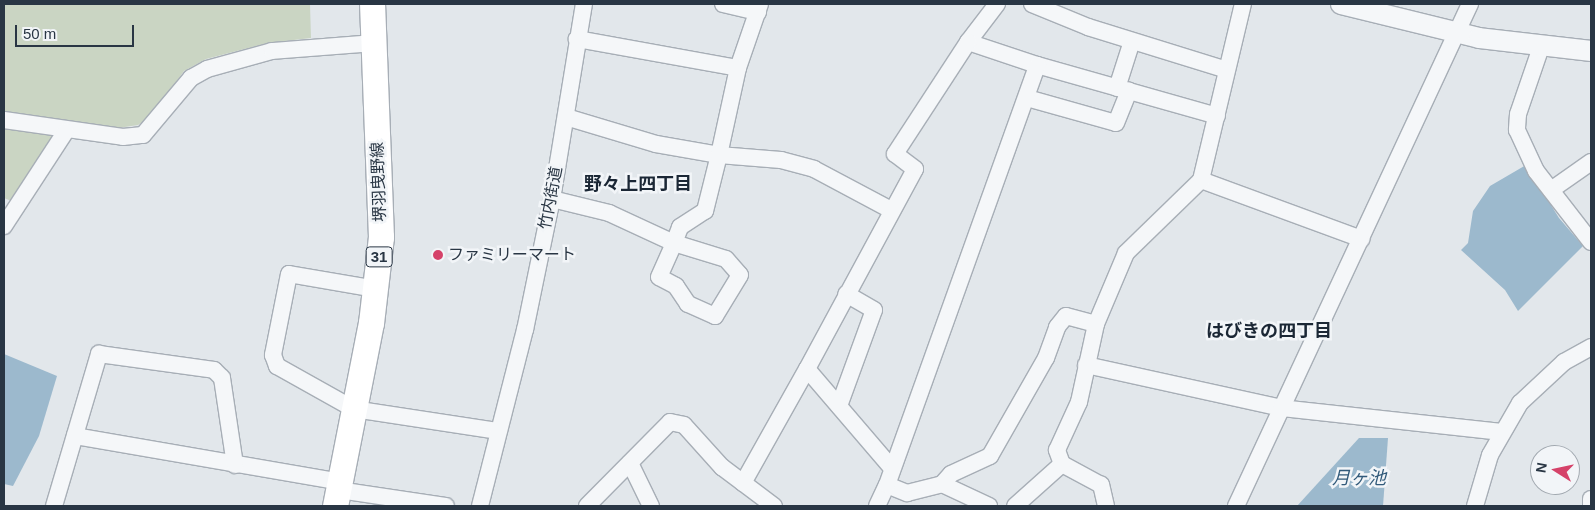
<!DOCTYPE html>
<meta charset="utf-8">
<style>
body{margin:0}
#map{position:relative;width:1595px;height:510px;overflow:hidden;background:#e2e7eb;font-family:Arial,"Noto Sans JP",sans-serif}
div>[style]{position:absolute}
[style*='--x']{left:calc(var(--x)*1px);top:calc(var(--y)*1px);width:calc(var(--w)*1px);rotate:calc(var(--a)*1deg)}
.green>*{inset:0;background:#cad5c3}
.water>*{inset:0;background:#9cb9cd}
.roads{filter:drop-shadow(1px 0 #a7aeb6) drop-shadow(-1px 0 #a7aeb6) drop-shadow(0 1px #a7aeb6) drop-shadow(0 -1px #a7aeb6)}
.minor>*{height:16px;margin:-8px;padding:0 8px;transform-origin:8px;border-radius:8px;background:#f5f7f9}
.tertiary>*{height:20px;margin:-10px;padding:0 10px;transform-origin:10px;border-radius:10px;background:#f5f7f9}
.primary>*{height:25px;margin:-12.5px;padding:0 12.5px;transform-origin:12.5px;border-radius:12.5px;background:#fff}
.dots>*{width:14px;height:14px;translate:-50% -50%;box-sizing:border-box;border:2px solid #f2f5f8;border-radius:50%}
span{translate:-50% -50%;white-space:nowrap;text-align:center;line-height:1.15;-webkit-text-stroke:5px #f2f5f8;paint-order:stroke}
.shield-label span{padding:1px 4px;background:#f2f5f8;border:1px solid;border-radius:4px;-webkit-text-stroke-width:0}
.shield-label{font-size:15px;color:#293644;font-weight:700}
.street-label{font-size:16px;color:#293644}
.poi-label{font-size:16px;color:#293644}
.left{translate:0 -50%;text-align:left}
.neighbourhood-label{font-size:18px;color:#1b2735;font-weight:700}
.water-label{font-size:18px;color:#315a7a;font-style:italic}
.frame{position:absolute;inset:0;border:5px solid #293644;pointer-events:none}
.north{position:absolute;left:1530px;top:445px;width:50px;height:50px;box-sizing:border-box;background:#f2f5f8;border:1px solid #a2a9b0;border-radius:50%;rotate:280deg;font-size:14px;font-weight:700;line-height:20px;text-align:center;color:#293644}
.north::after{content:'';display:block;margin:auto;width:18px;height:22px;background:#d54269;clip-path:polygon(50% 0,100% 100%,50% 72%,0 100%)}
.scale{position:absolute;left:15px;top:25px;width:119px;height:22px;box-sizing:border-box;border:2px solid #293644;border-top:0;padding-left:6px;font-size:15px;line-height:18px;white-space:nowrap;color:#293644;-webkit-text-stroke:4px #f2f5f8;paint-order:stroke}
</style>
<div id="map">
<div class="green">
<div style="clip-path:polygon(4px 4px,310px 4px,311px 38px,268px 43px,206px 59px,184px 71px,152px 115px,138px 125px,118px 128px,4px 112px)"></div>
<div style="clip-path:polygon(4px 125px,59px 134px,14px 202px,4px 198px)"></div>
</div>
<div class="water">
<div style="clip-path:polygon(1526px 165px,1559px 218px,1583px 246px,1518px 311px,1505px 290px,1461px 250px,1468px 243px,1473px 211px,1490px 186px)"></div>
<div style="clip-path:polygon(4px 354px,57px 376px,39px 436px,13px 486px,4px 484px)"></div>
<div style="clip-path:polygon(1359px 438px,1388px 438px,1383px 506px,1297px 506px)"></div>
</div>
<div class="roads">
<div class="minor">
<div style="--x:723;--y:4;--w:36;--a:13"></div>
<div style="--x:997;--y:4;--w:48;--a:127.3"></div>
<div style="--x:968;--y:42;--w:73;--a:18.4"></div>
<div style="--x:1037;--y:65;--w:187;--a:15.8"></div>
<div style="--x:1032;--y:4;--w:61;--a:22.3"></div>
<div style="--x:1088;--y:27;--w:145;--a:17.2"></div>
<div style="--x:1541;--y:47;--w:71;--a:108.9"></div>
<div style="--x:1518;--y:114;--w:16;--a:94"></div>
<div style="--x:1517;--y:130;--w:45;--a:65.1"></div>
<div style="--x:1536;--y:171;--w:90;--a:52.2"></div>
<div style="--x:738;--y:68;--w:68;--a:-71"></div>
<div style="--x:1117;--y:88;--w:49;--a:-72.3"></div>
<div style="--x:1027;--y:98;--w:92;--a:15.7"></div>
<div style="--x:1116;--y:123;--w:35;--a:-68"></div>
<div style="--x:566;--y:117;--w:94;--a:16.7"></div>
<div style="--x:656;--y:144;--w:64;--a:9.9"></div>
<div style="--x:719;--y:155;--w:89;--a:-77.7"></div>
<div style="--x:738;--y:68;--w:164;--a:-169.8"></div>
<div style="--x:4;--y:120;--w:120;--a:8.1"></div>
<div style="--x:123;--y:137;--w:20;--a:-6"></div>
<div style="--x:143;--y:135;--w:75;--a:-49.9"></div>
<div style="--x:191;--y:78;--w:18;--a:-29"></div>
<div style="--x:207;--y:69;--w:67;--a:-15.5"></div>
<div style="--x:272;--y:51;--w:101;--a:-4.5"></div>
<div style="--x:1201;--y:180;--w:171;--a:20.2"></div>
<div style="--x:1551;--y:190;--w:49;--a:-35"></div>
<div style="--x:552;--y:199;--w:59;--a:13.8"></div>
<div style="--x:609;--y:213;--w:72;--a:24.8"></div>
<div style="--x:674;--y:243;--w:54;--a:17.1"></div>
<div style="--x:726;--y:259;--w:21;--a:49"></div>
<div style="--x:740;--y:275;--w:48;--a:121.4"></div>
<div style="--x:715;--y:316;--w:30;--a:-156"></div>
<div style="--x:688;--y:304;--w:22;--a:-124"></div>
<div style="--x:676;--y:286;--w:19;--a:-152"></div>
<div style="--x:659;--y:277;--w:37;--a:-66"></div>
<div style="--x:674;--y:243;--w:17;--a:-69"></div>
<div style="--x:680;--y:227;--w:30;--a:-33"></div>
<div style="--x:705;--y:211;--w:58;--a:-76"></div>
<div style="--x:719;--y:155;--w:62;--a:4.6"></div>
<div style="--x:781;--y:160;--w:34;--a:15"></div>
<div style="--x:814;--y:169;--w:87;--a:28"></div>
<div style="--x:4;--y:226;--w:113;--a:-56.9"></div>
<div style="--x:376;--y:289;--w:88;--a:-170.2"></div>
<div style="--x:289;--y:274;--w:83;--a:101.2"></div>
<div style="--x:273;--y:355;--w:12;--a:70"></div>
<div style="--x:277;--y:366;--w:88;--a:29.2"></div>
<div style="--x:354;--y:409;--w:145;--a:8.7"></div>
<div style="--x:1086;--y:365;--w:200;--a:12.4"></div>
<div style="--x:1281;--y:408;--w:221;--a:6.2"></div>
<div style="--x:807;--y:369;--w:227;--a:-61.6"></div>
<div style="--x:915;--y:169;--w:25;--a:-143"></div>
<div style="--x:895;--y:154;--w:134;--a:-56.9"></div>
<div style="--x:839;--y:406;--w:102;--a:-70"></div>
<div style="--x:874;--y:310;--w:32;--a:-150"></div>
<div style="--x:75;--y:436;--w:269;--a:9.8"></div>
<div style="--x:630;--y:463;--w:48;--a:64"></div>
<div style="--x:743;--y:483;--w:131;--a:-60.7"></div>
<div style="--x:807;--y:369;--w:130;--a:49.4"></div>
<div style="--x:942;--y:484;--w:13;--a:-48"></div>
<div style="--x:951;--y:474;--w:43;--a:-24.8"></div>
<div style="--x:990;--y:456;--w:113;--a:-60.3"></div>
<div style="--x:1046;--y:358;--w:33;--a:-70"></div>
<div style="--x:1057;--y:327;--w:14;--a:-51"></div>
<div style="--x:1066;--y:316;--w:31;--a:15"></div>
<div style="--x:887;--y:485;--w:22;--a:22"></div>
<div style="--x:907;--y:493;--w:36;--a:-14"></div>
<div style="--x:942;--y:484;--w:52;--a:25.1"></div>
<div style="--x:339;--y:490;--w:108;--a:8.5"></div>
<div style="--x:54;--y:506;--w:159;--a:-73.5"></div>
<div style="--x:99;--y:354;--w:116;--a:7.9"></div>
<div style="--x:214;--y:370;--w:11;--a:45"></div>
<div style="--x:222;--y:378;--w:88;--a:81.5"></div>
<div style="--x:480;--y:506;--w:182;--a:-75.7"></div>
<div style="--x:525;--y:330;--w:134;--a:-78.4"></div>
<div style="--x:552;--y:199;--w:198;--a:-80.7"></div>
<div style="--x:587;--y:506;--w:118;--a:-45.3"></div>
<div style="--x:670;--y:422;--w:14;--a:12"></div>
<div style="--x:684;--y:425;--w:57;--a:47.9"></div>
<div style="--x:722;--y:467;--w:65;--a:36.9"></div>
<div style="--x:877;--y:506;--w:23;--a:-65"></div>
<div style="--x:887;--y:485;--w:446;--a:-70.3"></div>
<div style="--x:1015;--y:506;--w:63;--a:-41.8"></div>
<div style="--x:1106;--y:506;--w:22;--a:-103"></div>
<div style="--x:1101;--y:485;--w:44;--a:-151.7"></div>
<div style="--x:1062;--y:464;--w:15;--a:-110"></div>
<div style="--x:1057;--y:450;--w:53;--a:-65.4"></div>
<div style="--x:1079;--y:402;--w:80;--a:-77.7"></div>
<div style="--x:1096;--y:324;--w:77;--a:-67.1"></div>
<div style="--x:1126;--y:253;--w:105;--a:-44.2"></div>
<div style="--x:1201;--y:180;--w:181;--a:-76.6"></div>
<div style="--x:1236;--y:506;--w:554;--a:-65.01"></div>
<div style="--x:1475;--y:506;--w:53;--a:-73.6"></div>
<div style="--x:1490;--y:455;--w:60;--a:-60"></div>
<div style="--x:1520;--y:403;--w:60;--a:-43"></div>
<div style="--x:1564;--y:362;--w:31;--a:-29"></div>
<div style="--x:1591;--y:506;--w:7;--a:-90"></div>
</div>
<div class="tertiary">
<div style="--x:1341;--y:4;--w:142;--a:13.8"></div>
<div style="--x:1479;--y:38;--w:113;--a:6.6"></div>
</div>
<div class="primary">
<div style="--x:335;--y:506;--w:187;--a:-78.9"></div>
<div style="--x:371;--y:323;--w:87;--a:-83.4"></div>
<div style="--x:381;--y:237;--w:233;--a:-92.2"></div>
</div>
</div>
<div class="dots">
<div style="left:438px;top:255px;background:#d54269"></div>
</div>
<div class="shield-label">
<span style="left:379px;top:257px">31</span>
</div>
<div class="street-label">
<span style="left:379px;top:182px;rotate:-92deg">堺羽曳野線</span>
<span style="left:551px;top:198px;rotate:-79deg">竹内街道</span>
</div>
<div class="poi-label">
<span class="left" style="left:448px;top:255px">ファミリーマート</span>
</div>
<div class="neighbourhood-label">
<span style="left:638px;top:184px">野々上四丁目</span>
<span style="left:1269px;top:331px">はびきの四丁目</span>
</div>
<div class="water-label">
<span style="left:1359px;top:478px">月ヶ池</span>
</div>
<div class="frame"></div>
<div class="north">N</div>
<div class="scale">50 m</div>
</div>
